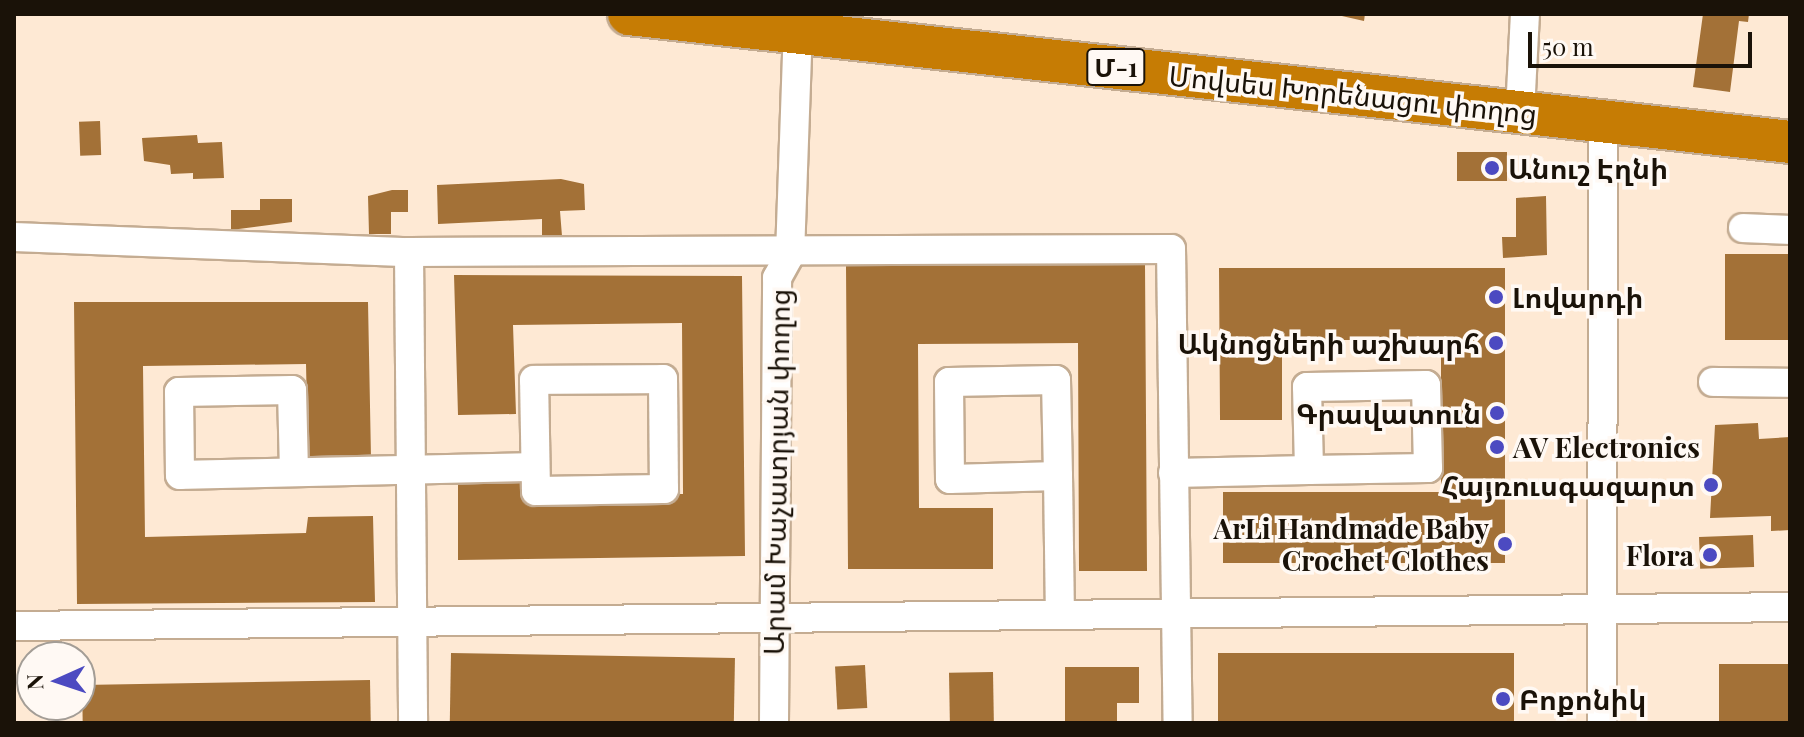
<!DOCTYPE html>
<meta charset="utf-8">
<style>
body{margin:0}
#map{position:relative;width:1804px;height:737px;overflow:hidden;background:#fee9d4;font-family:"Playfair Display","Noto Sans Armenian",serif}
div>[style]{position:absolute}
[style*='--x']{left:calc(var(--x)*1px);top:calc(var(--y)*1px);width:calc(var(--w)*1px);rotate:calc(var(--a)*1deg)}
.building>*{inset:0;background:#a37137;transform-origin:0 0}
.roads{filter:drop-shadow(2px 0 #c4ac92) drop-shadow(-2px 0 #c4ac92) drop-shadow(0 2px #c4ac92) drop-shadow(0 -2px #c4ac92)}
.minor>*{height:28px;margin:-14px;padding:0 14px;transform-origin:14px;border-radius:14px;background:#fff}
.highway>*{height:42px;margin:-21px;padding:0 21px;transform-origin:21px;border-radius:21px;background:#c67c04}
.dots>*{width:22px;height:22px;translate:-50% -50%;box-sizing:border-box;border:4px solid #fff9f4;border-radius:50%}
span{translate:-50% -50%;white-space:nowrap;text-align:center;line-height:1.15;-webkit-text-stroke:7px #fff9f4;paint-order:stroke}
.shield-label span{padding:2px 6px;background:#fff9f4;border:2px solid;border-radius:6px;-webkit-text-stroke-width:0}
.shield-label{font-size:26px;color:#1a1208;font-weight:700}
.street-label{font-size:28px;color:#1a1208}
.poi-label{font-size:28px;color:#1a1208;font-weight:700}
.left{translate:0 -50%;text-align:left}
.right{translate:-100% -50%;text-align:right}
.frame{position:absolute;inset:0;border:16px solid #1a1208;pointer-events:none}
.north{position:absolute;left:16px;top:641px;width:80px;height:80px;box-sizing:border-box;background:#fff9f4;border:2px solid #a39d96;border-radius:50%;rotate:267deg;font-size:22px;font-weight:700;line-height:32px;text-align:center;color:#1a1208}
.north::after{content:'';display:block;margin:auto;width:28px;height:36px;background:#4c4ac1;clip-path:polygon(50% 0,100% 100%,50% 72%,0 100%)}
.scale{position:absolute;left:1528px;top:32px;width:224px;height:36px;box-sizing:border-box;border:4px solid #1a1208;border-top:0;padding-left:10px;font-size:24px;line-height:28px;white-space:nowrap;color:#1a1208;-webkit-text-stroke:6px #fff9f4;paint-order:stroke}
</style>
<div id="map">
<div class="building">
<div style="clip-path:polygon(1333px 14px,1365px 14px,1364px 21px)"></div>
<div style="clip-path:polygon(1703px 14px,1749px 14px,1748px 22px,1739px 21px,1730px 92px,1693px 87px)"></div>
<div style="left:100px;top:121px;width:34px;height:21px;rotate:88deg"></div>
<div style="clip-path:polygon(197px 135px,198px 143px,222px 142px,224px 178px,193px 179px,193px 173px,171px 174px,170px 165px,144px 161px,142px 138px)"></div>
<div style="left:1457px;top:152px;width:50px;height:29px"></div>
<div style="clip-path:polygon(561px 179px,584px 184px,585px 210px,560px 211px,562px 236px,542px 237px,542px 219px,438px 224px,437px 185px)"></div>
<div style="clip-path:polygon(392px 190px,408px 190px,408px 212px,391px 212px,391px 234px,369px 234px,368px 196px)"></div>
<div style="clip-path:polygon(1546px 196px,1547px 255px,1503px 258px,1502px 237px,1516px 237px,1516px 198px)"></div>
<div style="clip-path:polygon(260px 199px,292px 199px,292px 222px,231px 230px,231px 210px,260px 210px)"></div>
<div style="left:1725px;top:254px;width:65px;height:86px"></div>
<div style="clip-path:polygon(1145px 264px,1147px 571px,1079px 571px,1078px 343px,918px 344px,919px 508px,993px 508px,993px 569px,848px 569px,846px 266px)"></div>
<div style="clip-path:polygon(1219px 268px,1505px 268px,1505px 563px,1223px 563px,1223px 492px,1441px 492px,1441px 340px,1282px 340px,1282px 420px,1220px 420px)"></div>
<div style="clip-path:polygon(454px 275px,742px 276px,745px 556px,458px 560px,458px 469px,520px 468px,522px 496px,683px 494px,682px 323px,513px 325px,516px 414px,458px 415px)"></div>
<div style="clip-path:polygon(74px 302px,368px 302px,371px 458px,308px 456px,306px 364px,143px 366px,145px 537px,306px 533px,308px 517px,373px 516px,375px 602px,77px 604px)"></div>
<div style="clip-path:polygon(1758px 423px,1759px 439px,1790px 437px,1790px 530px,1771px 531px,1771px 516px,1710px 518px,1715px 425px)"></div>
<div style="left:1753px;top:535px;width:32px;height:54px;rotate:88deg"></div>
<div style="left:451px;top:653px;width:284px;height:70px;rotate:1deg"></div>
<div style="left:1218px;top:653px;width:296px;height:70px"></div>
<div style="left:1790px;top:664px;width:59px;height:71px;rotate:90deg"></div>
<div style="left:865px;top:665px;width:43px;height:30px;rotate:87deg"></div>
<div style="clip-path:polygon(1065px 667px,1139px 667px,1139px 703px,1117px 703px,1117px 723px,1065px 723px)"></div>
<div style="left:993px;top:672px;width:51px;height:44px;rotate:89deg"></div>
<div style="left:370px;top:680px;width:43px;height:288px;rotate:89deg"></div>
</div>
<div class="roads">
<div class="minor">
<div style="--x:1520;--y:112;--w:98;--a:-87.1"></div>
<div style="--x:1743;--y:228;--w:47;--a:2.4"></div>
<div style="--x:14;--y:237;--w:395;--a:2.2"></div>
<div style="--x:409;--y:252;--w:762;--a:-0.23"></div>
<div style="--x:1171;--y:249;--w:474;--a:89.2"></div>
<div style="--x:409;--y:252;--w:471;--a:89.5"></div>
<div style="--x:663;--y:379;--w:110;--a:89.5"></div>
<div style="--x:664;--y:489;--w:128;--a:179.1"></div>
<div style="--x:536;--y:491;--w:111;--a:-91"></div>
<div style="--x:534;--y:380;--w:129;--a:-0.4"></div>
<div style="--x:1713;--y:382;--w:77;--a:0.7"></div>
<div style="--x:294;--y:472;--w:82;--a:-91.4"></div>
<div style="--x:292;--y:390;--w:113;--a:179"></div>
<div style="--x:179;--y:392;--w:83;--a:89.3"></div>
<div style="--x:180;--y:475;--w:355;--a:-1.3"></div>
<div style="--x:1173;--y:473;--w:136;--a:-1.3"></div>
<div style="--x:1309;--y:470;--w:119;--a:-1"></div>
<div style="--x:1428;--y:468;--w:83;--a:-91.4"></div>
<div style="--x:1426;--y:385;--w:119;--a:179"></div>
<div style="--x:1307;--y:387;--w:83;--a:88.6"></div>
<div style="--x:1058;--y:476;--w:108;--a:178.4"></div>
<div style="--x:950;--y:479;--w:97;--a:-90.6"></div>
<div style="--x:949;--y:382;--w:107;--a:-1.1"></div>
<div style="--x:1056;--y:380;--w:96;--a:88.8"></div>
<div style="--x:1058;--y:476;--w:136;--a:89.2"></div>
<div style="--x:14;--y:626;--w:1776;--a:-0.61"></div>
<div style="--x:774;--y:723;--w:445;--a:-89.6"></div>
<div style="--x:777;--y:278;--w:26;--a:-61"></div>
<div style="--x:790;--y:255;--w:224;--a:-88"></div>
<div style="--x:1602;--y:723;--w:601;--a:-89.9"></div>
</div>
<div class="highway">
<div style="--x:629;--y:14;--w:1168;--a:6.29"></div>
</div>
</div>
<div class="dots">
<div style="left:1492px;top:168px;background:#4c4ac1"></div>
<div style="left:1496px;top:297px;background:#4c4ac1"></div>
<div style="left:1496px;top:343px;background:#4c4ac1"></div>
<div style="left:1497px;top:413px;background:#4c4ac1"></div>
<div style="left:1497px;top:447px;background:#4c4ac1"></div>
<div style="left:1711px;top:485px;background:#4c4ac1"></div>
<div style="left:1505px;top:544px;background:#4c4ac1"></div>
<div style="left:1710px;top:555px;background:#4c4ac1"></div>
<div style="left:1503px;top:699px;background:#4c4ac1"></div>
</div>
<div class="shield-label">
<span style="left:1116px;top:67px">Մ-1</span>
</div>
<div class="street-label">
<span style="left:1353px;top:94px;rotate:6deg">Մովսես Խորենացու փողոց</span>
<span style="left:776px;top:472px;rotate:-89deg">Արամ Խաչատրյան փողոց</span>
</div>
<div class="poi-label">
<span class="left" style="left:1508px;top:168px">Անուշ Էղնի</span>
<span class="left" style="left:1512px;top:297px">Լովարդի</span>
<span class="right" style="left:1480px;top:343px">Ակնոցների աշխարհ</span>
<span class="right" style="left:1481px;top:413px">Գրավատուն</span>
<span class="left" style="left:1513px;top:447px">AV Electronics</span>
<span class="right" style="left:1695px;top:485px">Հայռուսգազարտ</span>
<span class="right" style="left:1489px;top:544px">ArLi Handmade Baby<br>Crochet Clothes</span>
<span class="right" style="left:1694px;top:555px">Flora</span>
<span class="left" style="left:1519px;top:699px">Բոքոնիկ</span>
</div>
<div class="frame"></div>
<div class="north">N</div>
<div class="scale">50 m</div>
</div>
